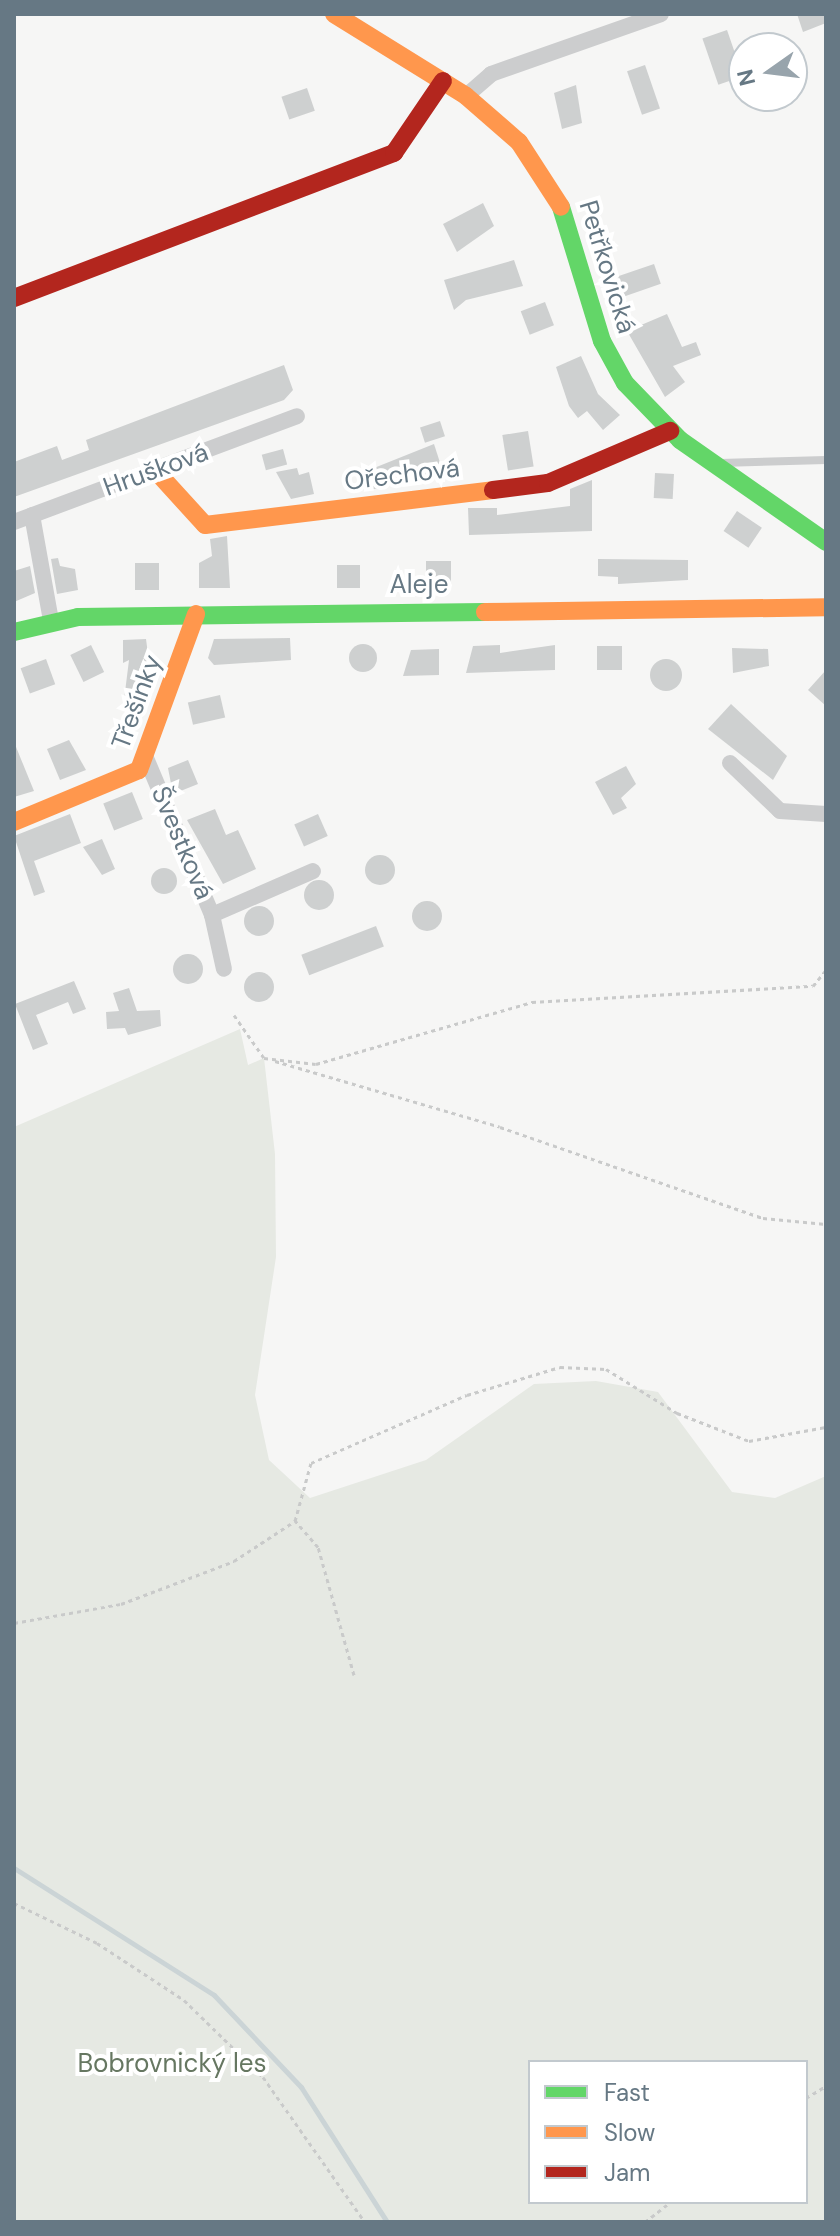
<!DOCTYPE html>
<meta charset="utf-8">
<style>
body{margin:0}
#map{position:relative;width:840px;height:2236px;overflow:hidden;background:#f6f6f5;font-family:"DM Sans",sans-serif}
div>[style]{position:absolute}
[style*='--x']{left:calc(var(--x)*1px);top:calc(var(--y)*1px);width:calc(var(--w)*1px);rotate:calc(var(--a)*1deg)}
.green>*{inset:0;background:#e6e9e3}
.stream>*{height:5px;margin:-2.5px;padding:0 2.5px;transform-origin:2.5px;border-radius:2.5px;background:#cbd4d6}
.building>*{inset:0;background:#ced0d0;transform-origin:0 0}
.round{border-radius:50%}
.path>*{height:3px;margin-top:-1.5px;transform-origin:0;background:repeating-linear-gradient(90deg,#c9caca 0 4px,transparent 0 8px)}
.lane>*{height:8px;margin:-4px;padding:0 4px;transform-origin:4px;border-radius:4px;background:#cccdce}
.street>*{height:16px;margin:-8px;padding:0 8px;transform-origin:8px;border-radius:8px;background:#cccdce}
.fast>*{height:18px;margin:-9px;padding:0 9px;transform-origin:9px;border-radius:9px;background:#63d668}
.slow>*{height:18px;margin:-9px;padding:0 9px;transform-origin:9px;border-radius:9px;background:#ff974d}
.jam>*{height:18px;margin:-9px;padding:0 9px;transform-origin:9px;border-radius:9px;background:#b3261e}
span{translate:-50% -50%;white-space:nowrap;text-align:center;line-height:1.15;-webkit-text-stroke:8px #fff;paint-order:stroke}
.street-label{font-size:26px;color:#667884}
.park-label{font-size:26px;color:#667761}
.frame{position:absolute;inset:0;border:16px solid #667884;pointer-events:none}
.legend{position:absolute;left:528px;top:2060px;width:280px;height:144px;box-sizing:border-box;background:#fff;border:2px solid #c2c9ce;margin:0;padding:10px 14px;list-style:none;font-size:24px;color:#667884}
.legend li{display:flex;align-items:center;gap:16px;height:40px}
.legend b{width:40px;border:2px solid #c2c9ce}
.north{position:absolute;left:728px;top:32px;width:80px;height:80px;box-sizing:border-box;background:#fff;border:2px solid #c2c9ce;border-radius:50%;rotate:256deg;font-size:22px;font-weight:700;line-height:32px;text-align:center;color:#667884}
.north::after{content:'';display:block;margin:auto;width:28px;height:36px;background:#98a4ac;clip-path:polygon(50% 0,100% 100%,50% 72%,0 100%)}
</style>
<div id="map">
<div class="green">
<div style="clip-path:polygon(evenodd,240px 1029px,248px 1065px,264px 1058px,275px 1154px,276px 1257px,255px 1395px,269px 1460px,310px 1498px,426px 1460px,534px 1384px,596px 1381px,658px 1392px,732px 1492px,775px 1498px,826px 1476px,826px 2222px,14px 2222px,14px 1127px,240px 1029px,530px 2062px,806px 2062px,806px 2202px,530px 2202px,530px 2062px)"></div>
</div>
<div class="stream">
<div style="--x:14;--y:1868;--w:237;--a:32.4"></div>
<div style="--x:214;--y:1995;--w:127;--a:46.6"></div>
<div style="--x:301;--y:2087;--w:160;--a:57.5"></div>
</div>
<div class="building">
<div style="clip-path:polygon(797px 14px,826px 14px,826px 23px,803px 32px)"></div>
<div style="left:727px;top:30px;width:49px;height:26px;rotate:71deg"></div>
<div style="left:645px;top:65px;width:46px;height:19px;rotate:71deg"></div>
<div style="clip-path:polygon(576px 85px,582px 123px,562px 129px,554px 93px)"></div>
<div style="left:307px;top:88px;width:24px;height:27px;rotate:71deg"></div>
<div style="clip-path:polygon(483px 203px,494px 226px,457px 252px,443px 224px)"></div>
<div style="clip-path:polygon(514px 260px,523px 286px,466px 300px,454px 310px,444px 280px)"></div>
<div style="left:654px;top:264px;width:21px;height:38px;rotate:71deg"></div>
<div style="left:545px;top:302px;width:25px;height:26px;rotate:69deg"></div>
<div style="clip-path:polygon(667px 314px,682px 347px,696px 342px,701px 355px,673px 366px,685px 382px,665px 397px,627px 331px)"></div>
<div style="clip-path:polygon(581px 356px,598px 394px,620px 415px,603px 430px,587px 411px,578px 418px,569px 406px,556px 367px)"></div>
<div style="clip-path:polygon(284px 365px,293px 390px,284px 400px,14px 497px,14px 462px,57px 446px,62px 460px,89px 450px,86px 440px)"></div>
<div style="left:440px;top:421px;width:16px;height:21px;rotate:72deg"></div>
<div style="left:528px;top:431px;width:36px;height:26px;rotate:81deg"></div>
<div style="clip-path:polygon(434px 444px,444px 475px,364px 491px,359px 474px)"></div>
<div style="left:283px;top:449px;width:16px;height:22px;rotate:75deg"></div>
<div style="clip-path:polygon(297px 468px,299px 475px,309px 472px,314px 494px,291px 499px,276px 472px)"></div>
<div style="left:655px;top:473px;width:19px;height:25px;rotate:3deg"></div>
<div style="clip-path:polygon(592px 480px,592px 531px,469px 535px,468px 508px,497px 508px,497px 515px,570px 506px,570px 489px)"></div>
<div style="left:737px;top:511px;width:30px;height:24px;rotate:34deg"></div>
<div style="clip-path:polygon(227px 536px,230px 588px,199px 588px,199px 563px,212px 556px,210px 539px)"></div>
<div style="clip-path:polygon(58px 558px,60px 566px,75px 569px,78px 590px,57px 594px,51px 559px)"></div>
<div style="clip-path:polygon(598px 559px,688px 560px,688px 580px,618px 584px,618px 577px,598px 576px)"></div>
<div style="left:451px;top:561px;width:25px;height:25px;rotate:90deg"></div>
<div style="left:159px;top:563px;width:27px;height:24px;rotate:90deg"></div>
<div style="left:337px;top:565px;width:23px;height:23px"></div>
<div style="clip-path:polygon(30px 566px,35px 593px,14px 602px,14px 571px)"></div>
<div style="clip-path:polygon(290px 638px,291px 660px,214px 665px,208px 658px,214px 639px)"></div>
<div style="clip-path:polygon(146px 639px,153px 692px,147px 707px,123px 708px,129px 660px,123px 663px,123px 640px)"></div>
<div class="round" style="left:349px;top:644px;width:28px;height:28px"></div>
<div style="left:91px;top:645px;width:30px;height:23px;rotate:64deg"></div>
<div style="clip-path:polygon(500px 645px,500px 653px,555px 645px,555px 670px,466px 673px,473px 646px)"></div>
<div style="left:597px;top:646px;width:25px;height:24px"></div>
<div style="clip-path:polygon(732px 648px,768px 649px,769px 666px,733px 673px)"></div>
<div style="clip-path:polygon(439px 649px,439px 675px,403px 676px,411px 650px)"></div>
<div class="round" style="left:650px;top:659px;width:32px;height:32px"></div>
<div style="left:46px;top:659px;width:27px;height:27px;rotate:70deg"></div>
<div style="clip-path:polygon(826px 670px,826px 706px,808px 690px)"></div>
<div style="left:220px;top:695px;width:23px;height:33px;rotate:77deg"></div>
<div style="clip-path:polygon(731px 704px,787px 756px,773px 780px,708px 729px)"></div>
<div style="clip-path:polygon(69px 740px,86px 770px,60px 780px,47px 749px)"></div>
<div style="clip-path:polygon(14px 742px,34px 791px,14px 797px)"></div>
<div style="clip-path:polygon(188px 760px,198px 784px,173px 794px,168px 768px)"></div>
<div style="clip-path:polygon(626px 766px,636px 784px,621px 798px,627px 808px,613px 815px,595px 782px)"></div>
<div style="left:132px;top:792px;width:29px;height:31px;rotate:68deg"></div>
<div style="clip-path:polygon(215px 809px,226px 835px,238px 830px,256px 869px,223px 884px,187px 820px)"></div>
<div style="clip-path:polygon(70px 814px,81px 843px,34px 861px,45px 892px,34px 896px,14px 836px)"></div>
<div style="left:318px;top:814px;width:24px;height:26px;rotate:66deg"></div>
<div style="clip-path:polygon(102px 839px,115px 869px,102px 875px,83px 847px)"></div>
<div class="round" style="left:365px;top:855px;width:30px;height:30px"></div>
<div class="round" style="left:151px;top:868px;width:26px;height:26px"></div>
<div class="round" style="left:304px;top:880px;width:30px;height:30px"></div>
<div class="round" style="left:412px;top:901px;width:30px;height:30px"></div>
<div class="round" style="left:244px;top:906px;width:30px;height:30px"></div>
<div style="left:376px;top:926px;width:22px;height:80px;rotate:69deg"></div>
<div class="round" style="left:173px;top:954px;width:30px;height:30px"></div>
<div class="round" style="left:244px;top:972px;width:30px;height:30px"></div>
<div style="clip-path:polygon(74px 981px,86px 1009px,73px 1014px,68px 1002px,36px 1015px,48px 1044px,33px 1050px,15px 1004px)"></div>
<div style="clip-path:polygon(129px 988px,137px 1011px,160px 1010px,161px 1026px,128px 1035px,125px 1028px,107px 1029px,106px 1012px,119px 1011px,113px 993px)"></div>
</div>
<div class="path">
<div style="--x:234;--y:1015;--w:52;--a:55.1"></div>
<div style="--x:264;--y:1058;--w:52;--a:6.6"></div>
<div style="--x:316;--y:1064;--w:225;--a:-16"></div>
<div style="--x:532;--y:1002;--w:281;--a:-3.3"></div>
<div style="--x:813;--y:986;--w:21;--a:-51"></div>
<div style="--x:275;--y:1061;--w:234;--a:16.3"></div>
<div style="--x:500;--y:1127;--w:278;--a:19.1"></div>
<div style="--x:763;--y:1218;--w:63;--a:5.4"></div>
<div style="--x:14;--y:1623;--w:109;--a:-10.1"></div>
<div style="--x:121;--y:1604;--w:121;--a:-20.8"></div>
<div style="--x:234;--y:1561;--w:73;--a:-33.3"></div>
<div style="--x:354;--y:1675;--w:133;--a:-105.7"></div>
<div style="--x:318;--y:1547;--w:35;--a:-131"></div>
<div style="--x:295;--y:1521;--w:60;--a:-74.6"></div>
<div style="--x:311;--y:1463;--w:170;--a:-23.6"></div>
<div style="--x:467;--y:1395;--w:97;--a:-16.8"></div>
<div style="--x:560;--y:1367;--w:46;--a:2.5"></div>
<div style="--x:606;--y:1369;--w:84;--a:31.8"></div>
<div style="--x:677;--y:1413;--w:77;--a:21.3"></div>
<div style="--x:749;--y:1441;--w:78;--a:-10.3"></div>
<div style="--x:14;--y:1903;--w:92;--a:25.7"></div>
<div style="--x:97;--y:1943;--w:104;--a:33.2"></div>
<div style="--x:184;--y:2000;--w:110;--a:44.3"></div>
<div style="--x:263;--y:2077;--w:177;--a:54.9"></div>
<div style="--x:806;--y:2098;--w:23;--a:-31"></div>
<div style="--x:645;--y:2222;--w:33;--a:-38"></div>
</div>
<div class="lane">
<div style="--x:720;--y:463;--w:106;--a:-1.6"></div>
</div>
<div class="street">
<div style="--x:466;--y:96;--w:33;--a:-41"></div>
<div style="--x:491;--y:74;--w:180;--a:-19.4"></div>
<div style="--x:32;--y:515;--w:108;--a:79.8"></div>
<div style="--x:14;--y:522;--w:302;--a:-20.5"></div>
<div style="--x:146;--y:758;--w:170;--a:67.2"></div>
<div style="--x:212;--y:915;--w:110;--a:-23.5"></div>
<div style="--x:730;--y:763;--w:69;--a:43.8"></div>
<div style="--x:780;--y:811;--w:46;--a:3.7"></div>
<div style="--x:212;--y:915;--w:55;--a:77.5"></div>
</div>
<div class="fast">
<div style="--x:561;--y:207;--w:140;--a:73"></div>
<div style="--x:602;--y:341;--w:48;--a:61.3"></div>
<div style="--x:625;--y:383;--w:79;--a:46"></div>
<div style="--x:680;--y:440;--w:178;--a:34.9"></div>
<div style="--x:14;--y:632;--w:66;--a:-13.2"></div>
<div style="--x:78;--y:617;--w:407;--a:-0.7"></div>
</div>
<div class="slow">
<div style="--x:334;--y:14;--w:155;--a:31.8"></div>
<div style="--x:466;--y:96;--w:70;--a:41"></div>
<div style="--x:519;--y:142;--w:77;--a:57.1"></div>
<div style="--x:155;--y:470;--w:74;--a:47.7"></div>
<div style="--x:205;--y:525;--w:290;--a:-6.9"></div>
<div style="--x:485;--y:612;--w:341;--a:-0.8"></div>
<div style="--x:14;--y:822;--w:135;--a:-22.6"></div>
<div style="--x:139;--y:770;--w:166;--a:-69.9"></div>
</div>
<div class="jam">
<div style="--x:14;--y:298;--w:407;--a:-20.9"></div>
<div style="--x:394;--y:153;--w:87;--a:-55.8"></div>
<div style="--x:493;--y:490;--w:55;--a:-7.3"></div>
<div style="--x:548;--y:483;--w:133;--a:-23.1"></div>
</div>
<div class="street-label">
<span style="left:607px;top:267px;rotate:73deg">Petřkovická</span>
<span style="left:156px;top:470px;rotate:-20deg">Hrušková</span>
<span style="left:402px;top:475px;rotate:-7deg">Ořechová</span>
<span style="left:419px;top:585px">Aleje</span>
<span style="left:137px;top:702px;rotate:-70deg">Třešínky</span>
<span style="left:182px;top:843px;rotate:67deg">Švestková</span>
</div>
<div class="park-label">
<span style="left:172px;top:2064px">Bobrovnický les</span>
</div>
<div class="frame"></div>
<ul class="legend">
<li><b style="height:10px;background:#63d668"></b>Fast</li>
<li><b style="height:10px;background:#ff974d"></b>Slow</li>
<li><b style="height:10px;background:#b3261e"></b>Jam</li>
</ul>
<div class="north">N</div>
</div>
